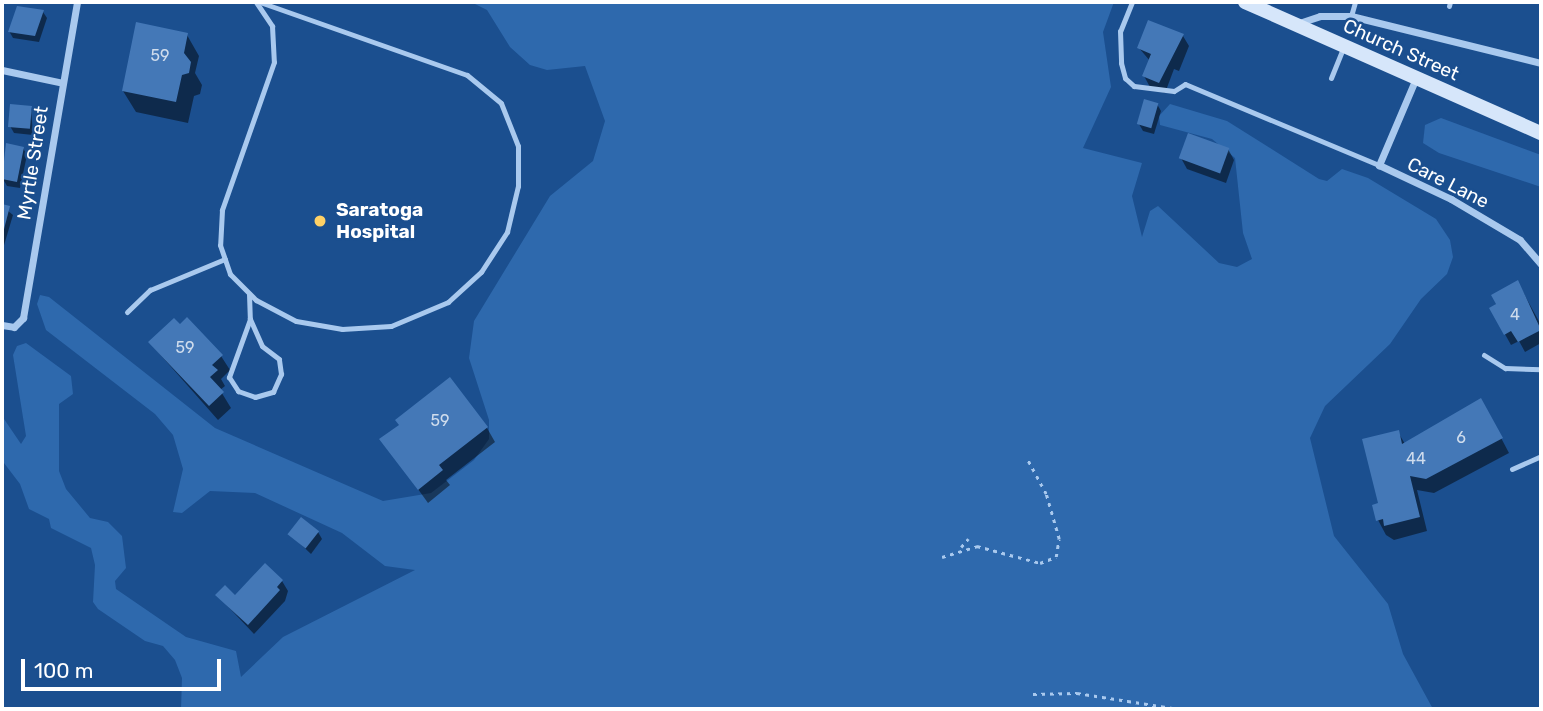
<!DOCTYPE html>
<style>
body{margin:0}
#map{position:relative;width:1543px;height:711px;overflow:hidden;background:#1b4f8f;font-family:Rubik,sans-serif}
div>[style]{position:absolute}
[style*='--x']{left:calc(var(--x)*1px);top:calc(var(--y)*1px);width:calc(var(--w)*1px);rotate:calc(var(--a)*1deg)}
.green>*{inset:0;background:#2e69ad}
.shadow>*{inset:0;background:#0007}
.building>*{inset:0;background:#4478b7;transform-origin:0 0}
.path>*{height:2.5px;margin-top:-1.25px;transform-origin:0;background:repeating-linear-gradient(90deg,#a9c9ee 0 3.5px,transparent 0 8.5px)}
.lane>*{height:5px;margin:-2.5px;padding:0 2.5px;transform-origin:2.5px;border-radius:2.5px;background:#a9c9ee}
.street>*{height:7px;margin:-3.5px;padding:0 3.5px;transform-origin:3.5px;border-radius:3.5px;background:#a9c9ee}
.secondary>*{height:14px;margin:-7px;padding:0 7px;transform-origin:7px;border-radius:7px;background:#d6e6fa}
.dots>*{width:19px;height:19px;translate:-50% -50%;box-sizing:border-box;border:4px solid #1b4f8f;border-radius:50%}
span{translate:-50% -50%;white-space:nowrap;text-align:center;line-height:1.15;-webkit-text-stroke:5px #1b4f8f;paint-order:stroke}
.number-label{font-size:16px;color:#d0dded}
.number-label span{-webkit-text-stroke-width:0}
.street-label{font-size:19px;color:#fff}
.poi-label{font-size:19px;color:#fff;font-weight:700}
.left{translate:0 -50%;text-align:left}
.frame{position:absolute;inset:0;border:4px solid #fff;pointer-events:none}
.scale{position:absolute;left:21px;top:659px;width:200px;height:32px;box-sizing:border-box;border:4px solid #fff;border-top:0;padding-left:9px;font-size:21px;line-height:24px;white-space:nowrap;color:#fff;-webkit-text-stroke:5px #1b4f8f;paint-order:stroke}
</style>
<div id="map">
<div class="green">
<div style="clip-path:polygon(471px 2px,1114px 2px,1103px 32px,1111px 87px,1083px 148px,1142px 163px,1132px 196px,1142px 237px,1150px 211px,1158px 206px,1219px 263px,1237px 267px,1252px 259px,1243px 233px,1235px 158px,1212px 139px,1160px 125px,1159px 116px,1170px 104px,1227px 121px,1319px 179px,1327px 181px,1342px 169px,1368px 178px,1436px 219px,1450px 240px,1453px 257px,1447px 274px,1421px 299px,1390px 344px,1325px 406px,1310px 438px,1334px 536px,1388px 604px,1403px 654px,1433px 709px,181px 709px,182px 678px,175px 660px,163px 646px,145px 641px,98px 609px,93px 602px,95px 565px,91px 548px,51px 528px,49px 519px,29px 509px,20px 484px,4px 463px,2px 416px,21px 444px,26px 436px,13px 355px,17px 346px,26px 343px,71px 376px,73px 394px,59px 404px,59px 471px,66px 489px,90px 518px,108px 522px,122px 536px,126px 568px,115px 581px,116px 589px,186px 637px,236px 651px,241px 677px,283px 637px,415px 570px,385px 566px,342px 533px,255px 493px,210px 491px,182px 513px,173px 512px,183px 469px,173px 435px,155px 414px,46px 330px,37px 304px,40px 295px,49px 297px,215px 428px,383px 501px,431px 493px,474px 460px,489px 439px,489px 420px,469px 358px,474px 321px,550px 196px,593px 161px,605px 121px,585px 66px,547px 70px,530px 65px,510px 47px,487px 10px)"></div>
<div style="clip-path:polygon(1441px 118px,1541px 155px,1541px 187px,1439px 153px,1423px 143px,1425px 125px)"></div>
</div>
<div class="shadow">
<div style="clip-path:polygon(43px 12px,47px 18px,39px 42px,13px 38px,9px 31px)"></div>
<div style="clip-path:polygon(187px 35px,199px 56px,195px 73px,202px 85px,200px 94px,194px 96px,188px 123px,136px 112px,123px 91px)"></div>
<div style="clip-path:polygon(1183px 36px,1189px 46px,1179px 71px,1174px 69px,1165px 93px,1150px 87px,1144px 76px,1150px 61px,1139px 48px)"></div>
<div style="clip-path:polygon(1157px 104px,1161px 111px,1154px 134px,1143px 131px,1139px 124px)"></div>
<div style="clip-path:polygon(31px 108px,33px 135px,14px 133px,10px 126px)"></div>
<div style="clip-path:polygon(23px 148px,27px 155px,20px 188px,7px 186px,3px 179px)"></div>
<div style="clip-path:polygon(1228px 149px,1234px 160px,1226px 183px,1187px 169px,1181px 158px)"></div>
<div style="clip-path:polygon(2px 206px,13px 215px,2px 252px)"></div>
<div style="clip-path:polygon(1518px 283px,1541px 325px,1541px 343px,1525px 352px,1519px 341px,1511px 345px,1491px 309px)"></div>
<div style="clip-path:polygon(150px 343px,221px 356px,230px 370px,221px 379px,225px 386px,220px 390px,231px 408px,218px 420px)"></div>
<div style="clip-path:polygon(1489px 415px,1509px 453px,1434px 493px,1417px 490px,1427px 531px,1394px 540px,1386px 535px,1378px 520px,1398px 432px,1405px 444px)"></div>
<div style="clip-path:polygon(487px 428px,495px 442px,446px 480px,450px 485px,428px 503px,382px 439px)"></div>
<div style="clip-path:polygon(318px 532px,322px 539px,311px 554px,291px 535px)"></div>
<div style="clip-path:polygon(282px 581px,288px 591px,285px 601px,254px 634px,218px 596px,235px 598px)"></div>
</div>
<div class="building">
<div style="clip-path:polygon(17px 6px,44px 10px,35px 36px,8px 32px)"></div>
<div style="clip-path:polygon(1148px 20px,1184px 34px,1159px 83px,1142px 76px,1151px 54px,1137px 48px)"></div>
<div style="clip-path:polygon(136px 22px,188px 33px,184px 53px,191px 62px,189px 73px,182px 75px,176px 102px,122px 91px)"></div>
<div style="left:1144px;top:99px;width:15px;height:26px;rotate:16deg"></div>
<div style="left:10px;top:104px;width:22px;height:23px;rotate:5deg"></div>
<div style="left:1188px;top:133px;width:44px;height:27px;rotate:20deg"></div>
<div style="clip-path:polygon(6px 143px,24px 147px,17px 182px,2px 179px)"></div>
<div style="clip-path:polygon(2px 204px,10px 206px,3px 233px,2px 233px)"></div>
<div style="clip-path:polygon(1518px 280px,1541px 330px,1518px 342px,1511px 331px,1504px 335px,1489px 308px,1496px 304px,1491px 295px)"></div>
<div style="clip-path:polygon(187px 317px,223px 355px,212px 365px,218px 370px,210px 377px,224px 392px,209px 406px,148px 342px,174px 318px,180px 324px)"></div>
<div style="clip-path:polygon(450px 377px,488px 427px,439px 465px,443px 470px,418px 490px,379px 439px,399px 425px,395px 420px)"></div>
<div style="clip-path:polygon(1481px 398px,1503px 438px,1426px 479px,1410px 476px,1420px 517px,1384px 526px,1383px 519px,1376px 521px,1372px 505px,1378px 503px,1362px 439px,1399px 430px,1402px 444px)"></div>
<div style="left:301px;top:517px;width:23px;height:22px;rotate:38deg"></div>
<div style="clip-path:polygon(265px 563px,283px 580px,277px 587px,280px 590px,248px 625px,215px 595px,225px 585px,235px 595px)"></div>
</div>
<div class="path">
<div style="--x:961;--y:547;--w:11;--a:-49"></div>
<div style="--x:942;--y:557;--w:37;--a:-17"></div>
<div style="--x:977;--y:546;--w:65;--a:15.1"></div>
<div style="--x:1040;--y:563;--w:17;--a:-21"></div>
<div style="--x:1056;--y:557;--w:18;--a:-81"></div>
<div style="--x:1059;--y:539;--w:47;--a:-106.1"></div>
<div style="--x:1046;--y:494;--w:42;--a:-118.4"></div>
<div style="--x:1033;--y:694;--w:44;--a:-1.3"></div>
<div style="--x:1077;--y:693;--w:103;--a:8.9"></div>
</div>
<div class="lane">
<div style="--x:256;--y:2;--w:29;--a:56"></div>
<div style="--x:272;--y:26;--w:36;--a:87"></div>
<div style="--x:274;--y:62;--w:157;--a:109.4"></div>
<div style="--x:222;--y:210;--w:35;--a:93"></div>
<div style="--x:220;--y:245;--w:31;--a:71"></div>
<div style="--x:230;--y:274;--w:37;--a:45"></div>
<div style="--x:256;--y:300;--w:45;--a:27.7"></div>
<div style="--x:296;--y:321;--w:47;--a:9.9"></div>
<div style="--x:342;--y:329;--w:49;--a:-3.5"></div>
<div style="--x:391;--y:326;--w:62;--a:-22.8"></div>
<div style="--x:448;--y:302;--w:45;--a:-42.3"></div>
<div style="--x:481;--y:272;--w:48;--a:-57"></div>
<div style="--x:507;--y:232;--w:47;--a:-76.6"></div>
<div style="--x:518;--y:186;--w:40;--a:-90"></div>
<div style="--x:518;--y:146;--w:46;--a:-111.6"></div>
<div style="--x:501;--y:103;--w:44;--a:-140.5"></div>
<div style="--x:467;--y:75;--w:219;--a:-160.6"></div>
<div style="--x:1132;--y:2;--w:31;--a:112"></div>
<div style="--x:1120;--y:31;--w:32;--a:88"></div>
<div style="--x:1121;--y:63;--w:16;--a:75"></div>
<div style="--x:1125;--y:78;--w:12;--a:42"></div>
<div style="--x:1134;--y:86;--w:40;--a:7.1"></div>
<div style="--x:1174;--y:91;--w:13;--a:-32"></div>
<div style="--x:1185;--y:84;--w:210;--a:22.7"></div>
<div style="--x:1449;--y:6;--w:4;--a:-76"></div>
<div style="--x:1351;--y:16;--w:15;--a:-74"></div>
<div style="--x:1331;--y:78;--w:35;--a:-68"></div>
<div style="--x:249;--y:294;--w:25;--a:88"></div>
<div style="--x:250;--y:319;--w:62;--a:109.9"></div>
<div style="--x:229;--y:377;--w:17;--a:57"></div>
<div style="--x:238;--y:391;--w:18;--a:19"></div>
<div style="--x:255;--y:397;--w:19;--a:-16"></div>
<div style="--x:273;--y:392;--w:20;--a:-66"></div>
<div style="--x:281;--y:374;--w:15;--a:-98"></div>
<div style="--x:279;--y:359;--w:21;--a:-143"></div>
<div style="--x:262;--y:346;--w:30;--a:-114"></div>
<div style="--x:127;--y:312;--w:32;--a:-44"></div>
<div style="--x:150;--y:290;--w:81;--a:-22.5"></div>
<div style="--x:1484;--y:355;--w:25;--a:32"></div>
<div style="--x:1505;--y:368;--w:36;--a:2"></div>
<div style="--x:1512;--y:469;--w:32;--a:-24"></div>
</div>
<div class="street">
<div style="--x:1299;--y:23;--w:22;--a:-18"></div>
<div style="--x:1320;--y:16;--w:31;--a:0"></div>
<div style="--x:1351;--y:16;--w:196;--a:13.9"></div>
<div style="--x:2;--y:70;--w:62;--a:12"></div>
<div style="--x:1416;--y:78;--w:95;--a:113"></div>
<div style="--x:1379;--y:165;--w:80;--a:25.3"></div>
<div style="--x:1451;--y:199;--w:80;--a:30.7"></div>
<div style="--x:1520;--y:240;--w:32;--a:49"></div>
<div style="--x:2;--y:325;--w:12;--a:9"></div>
<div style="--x:14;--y:327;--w:13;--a:-45"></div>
<div style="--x:23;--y:318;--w:321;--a:-80.3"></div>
</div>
<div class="secondary">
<div style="--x:1245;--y:2;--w:324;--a:23.9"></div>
</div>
<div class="dots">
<div style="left:320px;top:221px;background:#ffd166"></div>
</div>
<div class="number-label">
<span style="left:160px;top:56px">59</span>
<span style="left:1515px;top:315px">4</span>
<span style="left:185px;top:348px">59</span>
<span style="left:440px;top:421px">59</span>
<span style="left:1461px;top:438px">6</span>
<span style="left:1416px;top:459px">44</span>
</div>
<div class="street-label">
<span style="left:1401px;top:50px;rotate:24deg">Church Street</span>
<span style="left:33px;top:163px;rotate:-81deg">Myrtle Street</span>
<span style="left:1448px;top:183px;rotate:27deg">Care Lane</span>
</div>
<div class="poi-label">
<span class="left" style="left:336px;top:221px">Saratoga<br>Hospital</span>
</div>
<div class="frame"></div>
<div class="scale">100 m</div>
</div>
